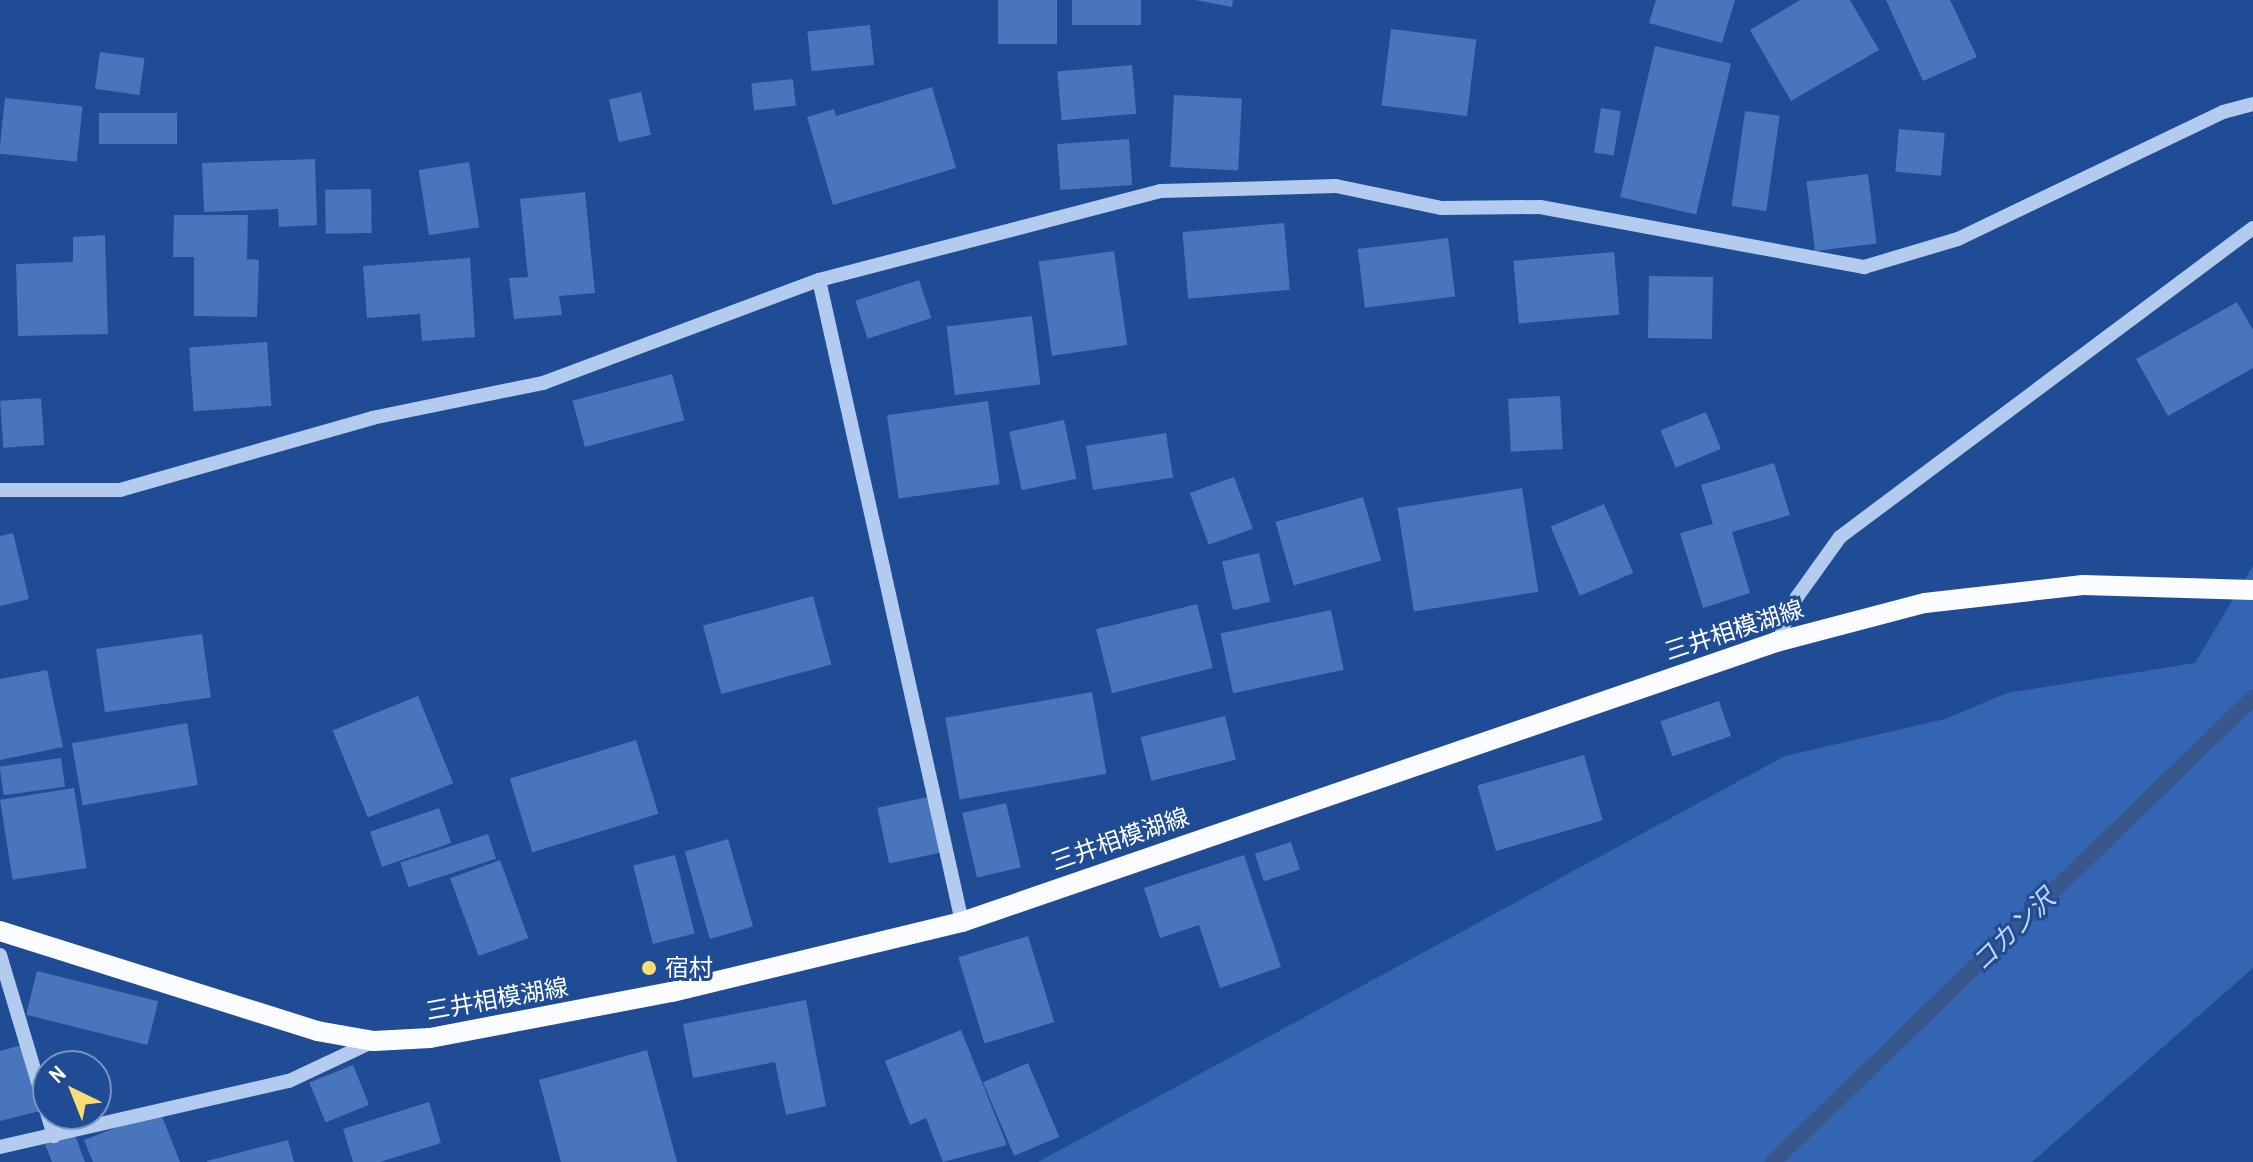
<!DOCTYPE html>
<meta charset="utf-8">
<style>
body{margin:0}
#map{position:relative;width:2253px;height:1162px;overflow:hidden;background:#1f4c95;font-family:"Archivo Narrow","Noto Sans JP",sans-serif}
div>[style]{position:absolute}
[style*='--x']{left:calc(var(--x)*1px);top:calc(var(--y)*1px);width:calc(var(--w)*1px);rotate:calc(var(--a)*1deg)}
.green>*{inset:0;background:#3465b2}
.stream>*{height:16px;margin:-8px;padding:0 8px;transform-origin:8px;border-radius:8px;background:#38588d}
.building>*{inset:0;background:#4875bb;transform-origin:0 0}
.minor>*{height:14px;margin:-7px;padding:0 7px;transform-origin:7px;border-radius:7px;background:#b3cbee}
.major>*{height:20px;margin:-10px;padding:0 10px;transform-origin:10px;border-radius:10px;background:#fafcff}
.dots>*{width:22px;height:22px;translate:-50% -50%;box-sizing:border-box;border:4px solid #1f4c95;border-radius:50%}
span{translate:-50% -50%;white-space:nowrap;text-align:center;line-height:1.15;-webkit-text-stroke:6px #1f4c95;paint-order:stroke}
.street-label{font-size:24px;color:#fff}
.poi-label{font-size:24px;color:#fff}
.left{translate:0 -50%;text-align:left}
.water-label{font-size:26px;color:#bfd5f5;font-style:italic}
.north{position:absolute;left:32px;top:1050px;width:80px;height:80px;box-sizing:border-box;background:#1f4c95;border:2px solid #7994bf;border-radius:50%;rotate:317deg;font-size:22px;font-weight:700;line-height:32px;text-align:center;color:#fff}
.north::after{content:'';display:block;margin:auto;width:28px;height:36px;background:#fcdc73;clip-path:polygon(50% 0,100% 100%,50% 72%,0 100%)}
</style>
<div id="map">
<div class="green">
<div style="clip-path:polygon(2253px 566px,2253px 968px,2032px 1162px,1038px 1162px,1785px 756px,1945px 719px,2007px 693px,2195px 663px)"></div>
</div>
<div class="stream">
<div style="--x:1773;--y:1162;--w:668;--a:-44.03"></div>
</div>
<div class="building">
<div style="left:998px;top:0;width:59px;height:44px"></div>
<div style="left:1072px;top:0;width:69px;height:25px"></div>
<div style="clip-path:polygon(1195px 0,1233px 0,1232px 7px)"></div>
<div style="clip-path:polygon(1656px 0,1735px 0,1722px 43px,1649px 23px)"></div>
<div style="clip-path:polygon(1800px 0,1850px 0,1879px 50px,1791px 101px,1750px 30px)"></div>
<div style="clip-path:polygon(1886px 0,1950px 0,1977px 57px,1923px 81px)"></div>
<div style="left:870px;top:25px;width:40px;height:63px;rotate:84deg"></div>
<div style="left:1391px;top:29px;width:86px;height:77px;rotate:7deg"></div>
<div style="left:1655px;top:46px;width:78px;height:155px;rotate:13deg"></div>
<div style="left:100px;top:52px;width:45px;height:37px;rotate:8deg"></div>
<div style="left:1132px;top:65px;width:49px;height:75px;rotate:85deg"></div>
<div style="left:793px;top:79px;width:27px;height:42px;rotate:84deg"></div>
<div style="clip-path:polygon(932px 87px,956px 168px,833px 205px,807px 117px,834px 109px,836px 116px)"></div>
<div style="left:641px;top:92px;width:44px;height:33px;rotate:77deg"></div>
<div style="left:1174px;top:95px;width:68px;height:72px;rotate:3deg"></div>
<div style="left:5px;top:98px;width:78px;height:56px;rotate:6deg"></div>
<div style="left:1601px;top:108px;width:20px;height:45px;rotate:9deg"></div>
<div style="left:1745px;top:111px;width:35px;height:96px;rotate:8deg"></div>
<div style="left:99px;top:113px;width:78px;height:31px"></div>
<div style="left:1899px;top:129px;width:46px;height:43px;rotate:5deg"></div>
<div style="left:1129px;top:139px;width:46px;height:72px;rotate:86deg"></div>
<div style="clip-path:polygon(315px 159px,317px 225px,279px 227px,278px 209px,204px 212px,202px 163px)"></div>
<div style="left:469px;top:162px;width:66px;height:51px;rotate:81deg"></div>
<div style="left:1868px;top:174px;width:70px;height:62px;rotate:83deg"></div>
<div style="left:371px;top:189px;width:44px;height:46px;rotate:89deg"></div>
<div style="clip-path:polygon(585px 192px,595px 293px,559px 296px,562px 315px,514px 319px,509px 278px,528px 277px,520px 199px)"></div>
<div style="clip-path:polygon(174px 215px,248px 215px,247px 259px,259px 260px,257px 317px,194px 316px,194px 257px,173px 257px)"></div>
<div style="left:1284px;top:223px;width:67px;height:102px;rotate:85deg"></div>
<div style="clip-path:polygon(105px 235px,108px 334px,18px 336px,16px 264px,73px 262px,73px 237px)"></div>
<div style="left:1448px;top:238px;width:59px;height:91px;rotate:83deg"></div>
<div style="left:1114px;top:251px;width:95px;height:76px;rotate:82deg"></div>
<div style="left:1614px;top:252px;width:63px;height:101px;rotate:85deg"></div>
<div style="clip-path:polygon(470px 258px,475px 337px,422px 341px,420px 314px,367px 318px,363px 266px)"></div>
<div style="left:1649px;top:276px;width:64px;height:62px;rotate:1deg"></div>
<div style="left:919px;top:280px;width:40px;height:67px;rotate:72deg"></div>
<div style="clip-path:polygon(2237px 302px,2253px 330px,2253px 368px,2168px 416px,2136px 359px)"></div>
<div style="left:1032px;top:316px;width:69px;height:86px;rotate:83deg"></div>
<div style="left:267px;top:342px;width:64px;height:78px;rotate:86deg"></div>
<div style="left:672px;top:374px;width:48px;height:103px;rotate:75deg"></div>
<div style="left:1560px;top:396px;width:53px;height:52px;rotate:87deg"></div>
<div style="left:41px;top:398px;width:47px;height:41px;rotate:86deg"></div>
<div style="left:988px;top:401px;width:84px;height:102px;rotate:82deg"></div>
<div style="left:1706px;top:412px;width:40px;height:49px;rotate:68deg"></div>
<div style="left:1064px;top:420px;width:60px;height:56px;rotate:78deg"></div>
<div style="left:1166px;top:433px;width:45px;height:81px;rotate:81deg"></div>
<div style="clip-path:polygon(1774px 463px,1790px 515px,1732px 532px,1750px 593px,1703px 608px,1680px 533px,1713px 524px,1701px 485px)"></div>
<div style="left:1234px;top:477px;width:55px;height:47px;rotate:70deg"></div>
<div style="left:1522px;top:488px;width:105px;height:126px;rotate:81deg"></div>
<div style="left:1363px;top:497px;width:66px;height:91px;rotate:74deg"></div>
<div style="left:1604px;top:504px;width:75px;height:58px;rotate:67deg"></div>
<div style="clip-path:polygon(13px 533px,29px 599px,0 606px,0 536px)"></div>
<div style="left:1259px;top:553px;width:50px;height:38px;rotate:77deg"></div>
<div style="left:813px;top:596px;width:71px;height:114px;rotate:75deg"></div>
<div style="left:1197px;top:604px;width:66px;height:104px;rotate:76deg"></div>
<div style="left:1331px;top:610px;width:61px;height:113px;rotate:78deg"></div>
<div style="left:202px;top:634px;width:64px;height:107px;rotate:82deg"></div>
<div style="clip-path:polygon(47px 670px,63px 747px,0 760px,0 679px)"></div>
<div style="left:1092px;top:692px;width:83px;height:149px;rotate:80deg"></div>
<div style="left:418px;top:696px;width:94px;height:92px;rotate:68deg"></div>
<div style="left:1719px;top:701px;width:37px;height:62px;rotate:71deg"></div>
<div style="left:1225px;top:716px;width:45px;height:87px;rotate:76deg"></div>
<div style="left:187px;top:723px;width:63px;height:117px;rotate:80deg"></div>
<div style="left:636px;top:740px;width:77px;height:132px;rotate:73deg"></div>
<div style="left:1584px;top:755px;width:68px;height:111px;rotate:74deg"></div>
<div style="left:61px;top:758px;width:29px;height:62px;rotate:82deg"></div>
<div style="left:74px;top:788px;width:81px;height:75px;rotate:81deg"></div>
<div style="left:933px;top:796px;width:57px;height:57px;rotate:78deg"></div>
<div style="left:1006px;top:803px;width:66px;height:45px;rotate:77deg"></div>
<div style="left:439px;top:808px;width:37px;height:73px;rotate:71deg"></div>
<div style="left:488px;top:834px;width:26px;height:92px;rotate:72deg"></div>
<div style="left:728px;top:839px;width:91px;height:45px;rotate:74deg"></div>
<div style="left:1291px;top:842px;width:29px;height:38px;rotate:72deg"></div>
<div style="left:675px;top:855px;width:81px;height:43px;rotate:76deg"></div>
<div style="clip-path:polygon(1244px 855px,1281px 967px,1220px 988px,1199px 925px,1160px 938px,1144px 888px)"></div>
<div style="left:500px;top:860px;width:83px;height:53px;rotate:70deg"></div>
<div style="left:1028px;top:936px;width:90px;height:73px;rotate:73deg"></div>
<div style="left:37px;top:971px;width:125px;height:45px;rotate:14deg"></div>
<div style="clip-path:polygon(806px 1000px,826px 1106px,786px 1115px,775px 1062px,693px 1078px,683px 1024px)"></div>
<div style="clip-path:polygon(961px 1030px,1007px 1145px,943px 1162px,926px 1118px,910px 1125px,885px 1061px)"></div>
<div style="clip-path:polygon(33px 1042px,48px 1109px,0 1121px,0 1051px)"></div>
<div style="clip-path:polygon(647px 1050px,677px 1162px,561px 1162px,539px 1080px)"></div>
<div style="left:1028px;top:1063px;width:80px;height:49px;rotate:67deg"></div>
<div style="left:353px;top:1065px;width:43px;height:47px;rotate:68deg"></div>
<div style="clip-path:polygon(429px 1102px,441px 1143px,380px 1162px,353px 1162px,343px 1129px)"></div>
<div style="clip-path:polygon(160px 1111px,180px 1162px,93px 1162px,84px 1140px)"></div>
<div style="clip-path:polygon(74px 1133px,85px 1162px,52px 1162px,45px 1144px)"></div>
<div style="clip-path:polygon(288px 1140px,294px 1162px,207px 1162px,207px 1161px)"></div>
</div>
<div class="minor">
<div style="--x:819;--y:280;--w:658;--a:77.44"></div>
<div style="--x:0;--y:490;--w:120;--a:0"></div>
<div style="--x:120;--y:490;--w:262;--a:-15.9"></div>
<div style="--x:372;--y:418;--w:175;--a:-11.6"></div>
<div style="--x:543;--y:383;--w:295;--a:-20.5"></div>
<div style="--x:819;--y:280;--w:353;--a:-14.6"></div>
<div style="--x:1161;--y:191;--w:175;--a:-1.6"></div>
<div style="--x:1336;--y:186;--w:107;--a:11.8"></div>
<div style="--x:1441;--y:208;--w:99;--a:-0.6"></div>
<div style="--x:1540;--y:207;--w:330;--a:10.5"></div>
<div style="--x:1864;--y:267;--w:98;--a:-16.6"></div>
<div style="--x:1958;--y:239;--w:294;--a:-25.6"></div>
<div style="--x:2223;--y:112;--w:31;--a:-15"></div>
<div style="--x:1776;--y:642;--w:50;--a:-65"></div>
<div style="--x:1797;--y:597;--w:74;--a:-54.4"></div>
<div style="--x:1840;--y:537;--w:516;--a:-36.8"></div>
<div style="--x:0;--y:955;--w:189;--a:73.4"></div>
<div style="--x:0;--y:1147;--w:296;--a:-12.9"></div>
<div style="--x:289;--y:1081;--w:94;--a:-25.2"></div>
</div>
<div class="major">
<div style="--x:0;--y:931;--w:332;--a:17.5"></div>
<div style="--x:317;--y:1031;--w:58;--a:10"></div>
<div style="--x:374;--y:1041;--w:56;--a:-3.1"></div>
<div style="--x:430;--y:1038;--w:246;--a:-10.8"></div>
<div style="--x:672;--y:992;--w:298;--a:-13.6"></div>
<div style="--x:962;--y:922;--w:861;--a:-18.98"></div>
<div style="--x:1776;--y:642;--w:154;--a:-14.7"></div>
<div style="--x:1925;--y:603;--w:159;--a:-6.5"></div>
<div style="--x:2083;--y:585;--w:170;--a:1.7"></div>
</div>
<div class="dots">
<div style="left:649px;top:968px;background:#fcdc73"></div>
</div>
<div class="street-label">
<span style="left:1734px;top:630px;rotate:-18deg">三井相模湖線</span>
<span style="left:1120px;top:839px;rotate:-19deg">三井相模湖線</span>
<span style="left:497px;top:999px;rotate:-10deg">三井相模湖線</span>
</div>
<div class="poi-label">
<span class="left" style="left:665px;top:968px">宿村</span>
</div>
<div class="water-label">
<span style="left:2013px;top:930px;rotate:-44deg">コカン沢</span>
</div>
<div class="north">N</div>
</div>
